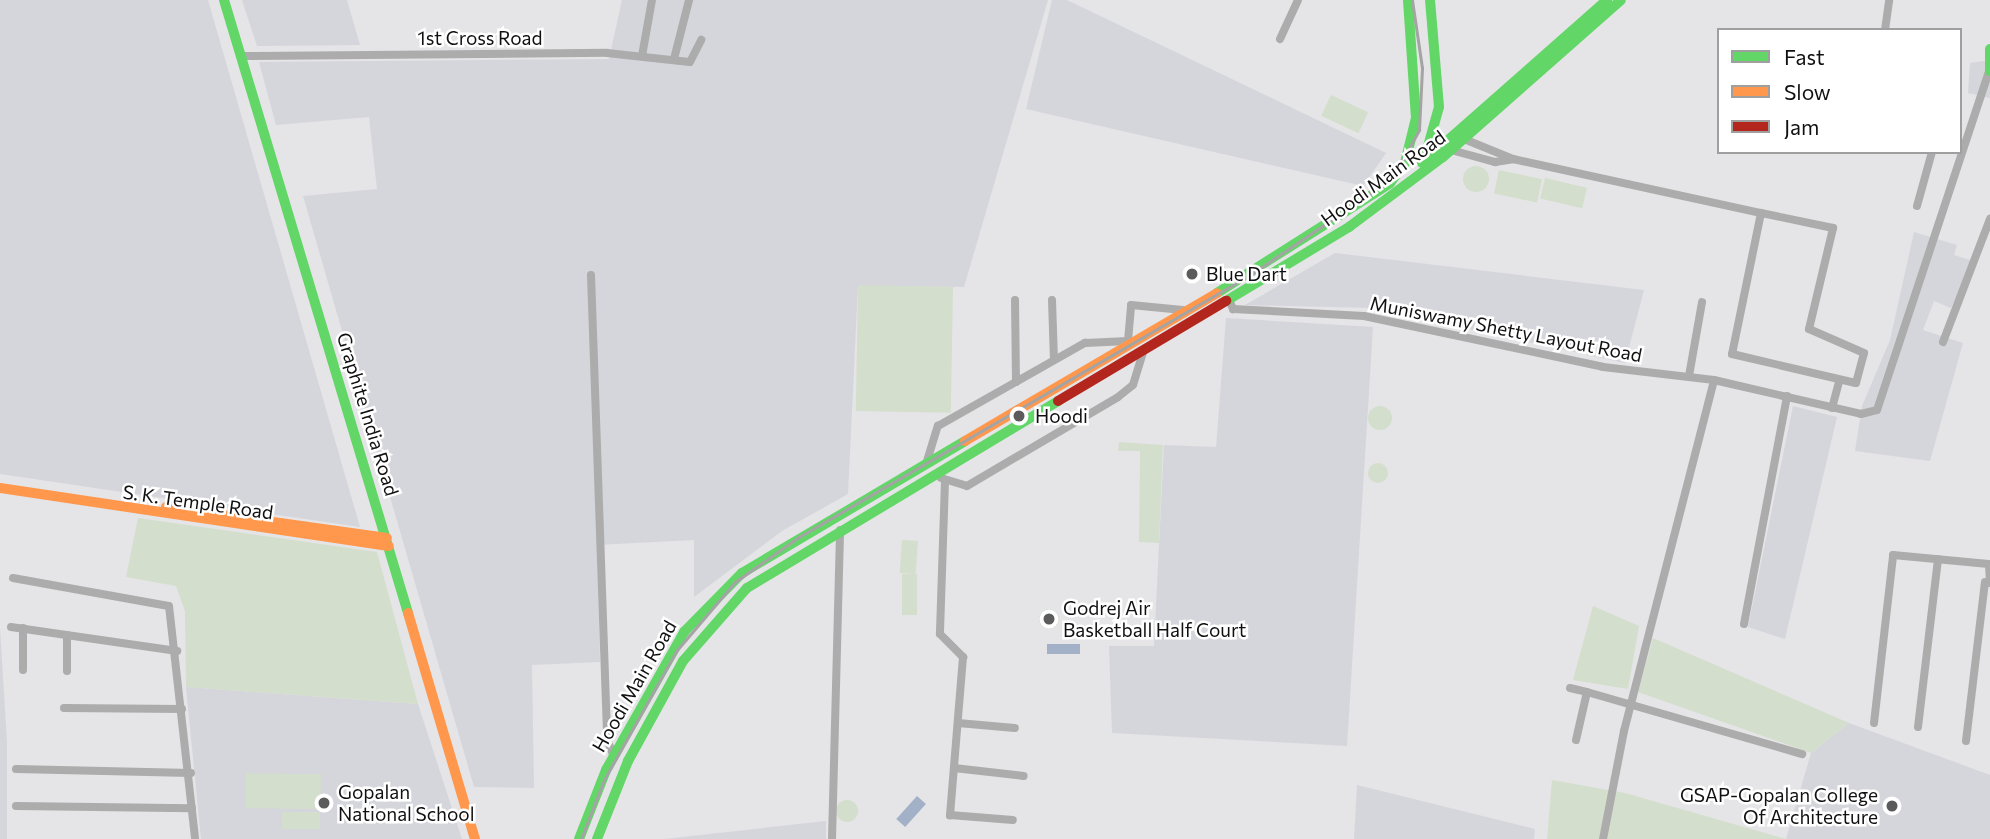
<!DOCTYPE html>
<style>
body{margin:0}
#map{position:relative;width:1990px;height:839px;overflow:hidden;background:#e5e5e7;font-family:Commissioner,sans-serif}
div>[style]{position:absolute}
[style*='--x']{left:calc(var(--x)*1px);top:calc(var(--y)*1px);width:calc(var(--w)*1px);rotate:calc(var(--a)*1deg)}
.built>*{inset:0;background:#d5d5dc}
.green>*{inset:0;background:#d3decc;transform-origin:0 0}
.round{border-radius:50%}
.water>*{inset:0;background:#a2b1c8;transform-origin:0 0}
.street>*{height:8px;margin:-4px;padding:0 4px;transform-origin:4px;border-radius:4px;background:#acacac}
.fast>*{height:10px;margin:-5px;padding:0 5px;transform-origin:5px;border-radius:5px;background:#63d668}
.slow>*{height:10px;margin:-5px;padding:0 5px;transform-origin:5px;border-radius:5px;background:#ff974d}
.jam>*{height:10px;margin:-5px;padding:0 5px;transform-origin:5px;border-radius:5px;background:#b3261e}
.rail>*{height:2.5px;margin:-1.25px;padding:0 1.25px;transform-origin:1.25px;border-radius:1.25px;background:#a4a4a4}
.dots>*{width:19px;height:19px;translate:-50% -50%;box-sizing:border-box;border:4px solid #fff;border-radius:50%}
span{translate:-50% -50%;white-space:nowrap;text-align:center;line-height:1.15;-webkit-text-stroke:5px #fff;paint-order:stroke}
.street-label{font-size:19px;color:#101011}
.poi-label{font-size:19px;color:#101011}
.left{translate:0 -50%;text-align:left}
.right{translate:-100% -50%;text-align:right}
.legend{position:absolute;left:1717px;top:28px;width:245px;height:126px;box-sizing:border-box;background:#fff;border:2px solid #9f9fa0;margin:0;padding:9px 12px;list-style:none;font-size:21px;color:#101011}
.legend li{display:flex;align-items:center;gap:14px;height:35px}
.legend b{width:35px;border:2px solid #9f9fa0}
</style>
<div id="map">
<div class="built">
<div style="clip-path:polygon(0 0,208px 0,360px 527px,0 474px)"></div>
<div style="clip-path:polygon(242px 0,347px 0,360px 45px,257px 46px)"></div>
<div style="clip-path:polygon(622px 0,1048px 0,964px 287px,858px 286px,848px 494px,782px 531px,694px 597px,694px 540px,597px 545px,600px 662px,532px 665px,534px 788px,474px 787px,303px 196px,377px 189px,369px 117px,276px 125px,259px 62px,609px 59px)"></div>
<div style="clip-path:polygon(1052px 0,1067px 0,1386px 153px,1363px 186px,1026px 109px)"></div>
<div style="clip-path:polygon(1990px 60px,1990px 98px,1968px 93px,1970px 63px)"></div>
<div style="clip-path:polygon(1914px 232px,1957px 245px,1954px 255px,1973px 261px,1951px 308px,1934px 301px,1923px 330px,1963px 343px,1930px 461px,1855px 451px,1862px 406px,1890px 340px)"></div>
<div style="clip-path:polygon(1335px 253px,1644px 290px,1625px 363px,1371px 308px,1245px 305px)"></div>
<div style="clip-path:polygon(1226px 318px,1373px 327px,1347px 746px,1112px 733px,1109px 646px,1154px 646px,1164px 445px,1216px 447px)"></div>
<div style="clip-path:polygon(1793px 406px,1837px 417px,1785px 639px,1748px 627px)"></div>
<div style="clip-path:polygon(0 628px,7px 742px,7px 839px,0 839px)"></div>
<div style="clip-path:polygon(186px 687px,418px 704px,462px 839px,201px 839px)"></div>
<div style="clip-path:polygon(1849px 723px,1990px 775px,1990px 839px,1786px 839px,1811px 753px)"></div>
<div style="clip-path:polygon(1357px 785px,1535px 829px,1534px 839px,1354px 839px)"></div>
<div style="clip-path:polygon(826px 821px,826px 839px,664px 839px)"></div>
</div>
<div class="green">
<div style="left:1331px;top:95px;width:41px;height:23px;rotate:25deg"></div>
<div class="round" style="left:1463px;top:166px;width:26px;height:26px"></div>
<div style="left:1499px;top:170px;width:44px;height:24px;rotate:12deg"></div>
<div style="left:1545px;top:178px;width:43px;height:21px;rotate:13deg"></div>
<div style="left:858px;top:285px;width:95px;height:126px;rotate:1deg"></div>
<div class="round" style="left:1368px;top:406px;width:24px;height:24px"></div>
<div style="clip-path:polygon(1119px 442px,1163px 445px,1159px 543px,1139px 542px,1140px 451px,1118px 451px)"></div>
<div class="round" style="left:1368px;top:463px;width:20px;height:20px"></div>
<div style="clip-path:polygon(138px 518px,377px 552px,418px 704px,186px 687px,185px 611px,176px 586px,126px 577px)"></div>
<div style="left:902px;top:540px;width:16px;height:33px;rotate:4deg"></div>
<div style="left:902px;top:574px;width:15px;height:41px"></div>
<div style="clip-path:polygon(1593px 606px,1639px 626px,1628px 689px,1573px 680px)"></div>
<div class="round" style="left:1039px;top:609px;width:20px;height:20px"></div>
<div style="clip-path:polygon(1653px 638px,1849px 723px,1811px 753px,1638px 692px)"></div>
<div style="left:246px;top:773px;width:75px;height:35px;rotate:1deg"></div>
<div style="clip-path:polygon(1552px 780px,1625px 793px,1786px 839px,1547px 839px)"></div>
<div class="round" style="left:836px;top:800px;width:22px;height:22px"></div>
<div style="left:282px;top:812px;width:38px;height:17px"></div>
</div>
<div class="water">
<div style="left:1047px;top:644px;width:33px;height:10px"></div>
<div style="left:917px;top:796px;width:12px;height:31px;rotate:42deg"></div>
</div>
<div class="street">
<div style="--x:1885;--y:30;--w:30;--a:-82"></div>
<div style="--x:1280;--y:39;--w:43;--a:-65.2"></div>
<div style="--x:242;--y:56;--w:365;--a:-0.5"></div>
<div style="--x:607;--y:53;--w:83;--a:6.2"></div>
<div style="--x:690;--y:62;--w:25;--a:-63"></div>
<div style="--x:642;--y:56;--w:57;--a:-79.9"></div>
<div style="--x:674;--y:59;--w:61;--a:-75.7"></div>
<div style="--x:1451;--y:150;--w:46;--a:15.3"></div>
<div style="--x:1495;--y:162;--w:18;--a:-9"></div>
<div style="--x:1513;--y:159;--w:53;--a:-157.8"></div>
<div style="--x:1513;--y:159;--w:254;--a:12.3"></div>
<div style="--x:1761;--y:213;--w:144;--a:101.6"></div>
<div style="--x:1732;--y:354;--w:127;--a:13.2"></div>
<div style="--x:1856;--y:383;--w:31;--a:-75"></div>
<div style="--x:1864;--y:353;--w:60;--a:-156.4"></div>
<div style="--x:1809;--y:329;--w:104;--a:-76.6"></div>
<div style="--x:1833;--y:228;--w:74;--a:-168.2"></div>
<div style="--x:1917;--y:206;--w:56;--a:-74.5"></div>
<div style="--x:591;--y:275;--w:464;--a:88"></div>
<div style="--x:607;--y:739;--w:19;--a:69"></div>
<div style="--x:1015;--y:300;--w:82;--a:89.3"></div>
<div style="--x:1052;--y:300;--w:59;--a:88.1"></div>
<div style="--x:1230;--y:302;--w:8;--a:67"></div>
<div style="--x:1233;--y:309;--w:131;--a:3.1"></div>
<div style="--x:1364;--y:316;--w:244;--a:12"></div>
<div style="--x:1603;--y:367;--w:112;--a:6.7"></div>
<div style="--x:1714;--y:380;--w:151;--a:13"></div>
<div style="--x:1861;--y:414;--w:16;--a:-14"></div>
<div style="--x:1877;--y:410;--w:357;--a:-71.7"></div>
<div style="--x:1943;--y:342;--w:132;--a:-69.1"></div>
<div style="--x:1689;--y:376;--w:75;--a:-80"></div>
<div style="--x:1832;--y:408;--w:28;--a:-75"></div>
<div style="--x:927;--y:461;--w:37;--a:-73"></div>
<div style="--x:938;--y:426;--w:169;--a:-29.5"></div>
<div style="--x:1085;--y:343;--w:43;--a:-2.7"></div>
<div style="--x:1128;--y:341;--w:36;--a:-85"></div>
<div style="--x:1131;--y:305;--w:52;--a:5.5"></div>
<div style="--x:941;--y:478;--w:27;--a:17"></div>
<div style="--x:967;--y:486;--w:175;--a:-30.5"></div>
<div style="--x:1118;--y:397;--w:19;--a:-39"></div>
<div style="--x:1133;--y:385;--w:34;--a:-73"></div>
<div style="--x:945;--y:481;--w:153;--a:91.9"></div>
<div style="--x:940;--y:634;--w:33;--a:45"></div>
<div style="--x:963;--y:657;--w:159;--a:94.7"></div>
<div style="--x:950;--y:815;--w:63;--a:4.5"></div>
<div style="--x:13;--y:578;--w:158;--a:10.2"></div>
<div style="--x:169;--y:606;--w:234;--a:83.6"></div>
<div style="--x:1744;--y:624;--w:232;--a:-79.3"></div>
<div style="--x:11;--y:627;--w:168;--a:8.2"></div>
<div style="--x:23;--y:670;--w:42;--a:-90"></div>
<div style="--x:67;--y:671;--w:36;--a:-90"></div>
<div style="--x:1570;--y:688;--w:17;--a:13"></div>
<div style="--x:64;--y:708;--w:118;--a:0.5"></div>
<div style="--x:958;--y:723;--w:57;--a:5"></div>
<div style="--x:1874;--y:723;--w:169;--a:-83.5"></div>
<div style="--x:1893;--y:555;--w:96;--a:5.4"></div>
<div style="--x:1989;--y:564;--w:19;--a:87"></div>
<div style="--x:1918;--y:727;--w:169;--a:-83.2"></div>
<div style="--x:1576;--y:740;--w:49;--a:-77.1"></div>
<div style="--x:1587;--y:692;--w:224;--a:16.1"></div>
<div style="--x:1966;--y:741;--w:160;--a:-83.2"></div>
<div style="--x:954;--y:768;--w:70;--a:6.5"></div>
<div style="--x:16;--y:769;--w:175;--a:1.3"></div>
<div style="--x:16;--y:806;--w:176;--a:0.7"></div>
<div style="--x:832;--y:839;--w:309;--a:-88.5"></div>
<div style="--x:1603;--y:839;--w:110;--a:-79"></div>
<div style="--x:1624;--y:731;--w:362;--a:-75.6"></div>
</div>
<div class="fast">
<div style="--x:224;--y:0;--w:640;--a:73.29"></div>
<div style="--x:1990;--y:49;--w:22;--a:90"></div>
<div style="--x:1425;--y:157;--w:52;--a:-74.4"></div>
<div style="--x:1439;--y:107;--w:107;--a:-94.8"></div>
<div style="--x:1422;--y:163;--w:247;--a:-41.4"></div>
<div style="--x:1217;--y:293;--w:205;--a:-32.4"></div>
<div style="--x:1390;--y:183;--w:25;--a:-53"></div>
<div style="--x:1405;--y:163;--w:46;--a:-76.3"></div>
<div style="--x:1416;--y:118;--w:118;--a:-93.9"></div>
<div style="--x:1226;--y:301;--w:144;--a:-31"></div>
<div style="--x:1349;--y:227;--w:117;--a:-36.7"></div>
<div style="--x:1443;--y:157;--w:237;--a:-41.4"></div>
<div style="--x:579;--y:839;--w:74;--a:-68.6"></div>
<div style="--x:606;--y:770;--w:159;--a:-60.5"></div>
<div style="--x:684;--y:632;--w:83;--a:-45.5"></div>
<div style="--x:742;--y:573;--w:259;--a:-30.6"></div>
<div style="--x:597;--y:839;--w:84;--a:-68.3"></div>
<div style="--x:628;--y:761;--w:114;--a:-61.2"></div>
<div style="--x:683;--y:661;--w:97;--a:-48.8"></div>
<div style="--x:747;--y:588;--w:363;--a:-31"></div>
</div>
<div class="slow">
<div style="--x:965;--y:441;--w:292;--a:-30.4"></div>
<div style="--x:0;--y:488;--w:393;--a:8.5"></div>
<div style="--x:166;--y:507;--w:223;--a:8"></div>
<div style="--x:408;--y:613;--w:236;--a:73.5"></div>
</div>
<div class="jam">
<div style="--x:1058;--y:401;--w:196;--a:-30.8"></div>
</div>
<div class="rail">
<div style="--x:581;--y:839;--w:63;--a:-68.7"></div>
<div style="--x:604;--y:780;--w:149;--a:-60.7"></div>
<div style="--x:677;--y:650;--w:89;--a:-49.5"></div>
<div style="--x:735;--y:582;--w:78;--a:-35.1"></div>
<div style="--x:799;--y:537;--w:522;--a:-30.15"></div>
<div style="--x:1250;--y:275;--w:171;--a:-34.1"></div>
<div style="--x:1392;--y:179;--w:56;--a:-61.1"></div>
<div style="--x:1419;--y:130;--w:62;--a:-87.2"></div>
<div style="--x:1422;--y:68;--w:69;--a:-98.4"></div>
</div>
<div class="dots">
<div style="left:1192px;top:274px;background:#5b5b5c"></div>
<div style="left:1019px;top:416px;background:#5b5b5c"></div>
<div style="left:1049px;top:619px;background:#5b5b5c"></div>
<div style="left:324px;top:803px;background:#5b5b5c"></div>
<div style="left:1892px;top:806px;background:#5b5b5c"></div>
</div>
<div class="street-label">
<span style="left:480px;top:38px">1st Cross Road</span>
<span style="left:1383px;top:178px;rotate:-36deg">Hoodi Main Road</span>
<span style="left:1506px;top:329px;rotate:11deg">Muniswamy Shetty Layout Road</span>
<span style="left:368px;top:414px;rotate:73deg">Graphite India Road</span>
<span style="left:198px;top:502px;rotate:8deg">S. K. Temple Road</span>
<span style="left:634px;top:686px;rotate:-60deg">Hoodi Main Road</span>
</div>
<div class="poi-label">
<span class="left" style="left:1206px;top:274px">Blue Dart</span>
<span class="left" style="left:1035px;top:416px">Hoodi</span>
<span class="left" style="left:1063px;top:619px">Godrej Air<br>Basketball Half Court</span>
<span class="left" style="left:338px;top:803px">Gopalan<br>National School</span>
<span class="right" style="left:1878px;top:806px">GSAP-Gopalan College<br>Of Architecture</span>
</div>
<ul class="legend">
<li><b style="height:9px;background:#63d668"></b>Fast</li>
<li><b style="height:9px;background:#ff974d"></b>Slow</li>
<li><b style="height:9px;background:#b3261e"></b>Jam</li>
</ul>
</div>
